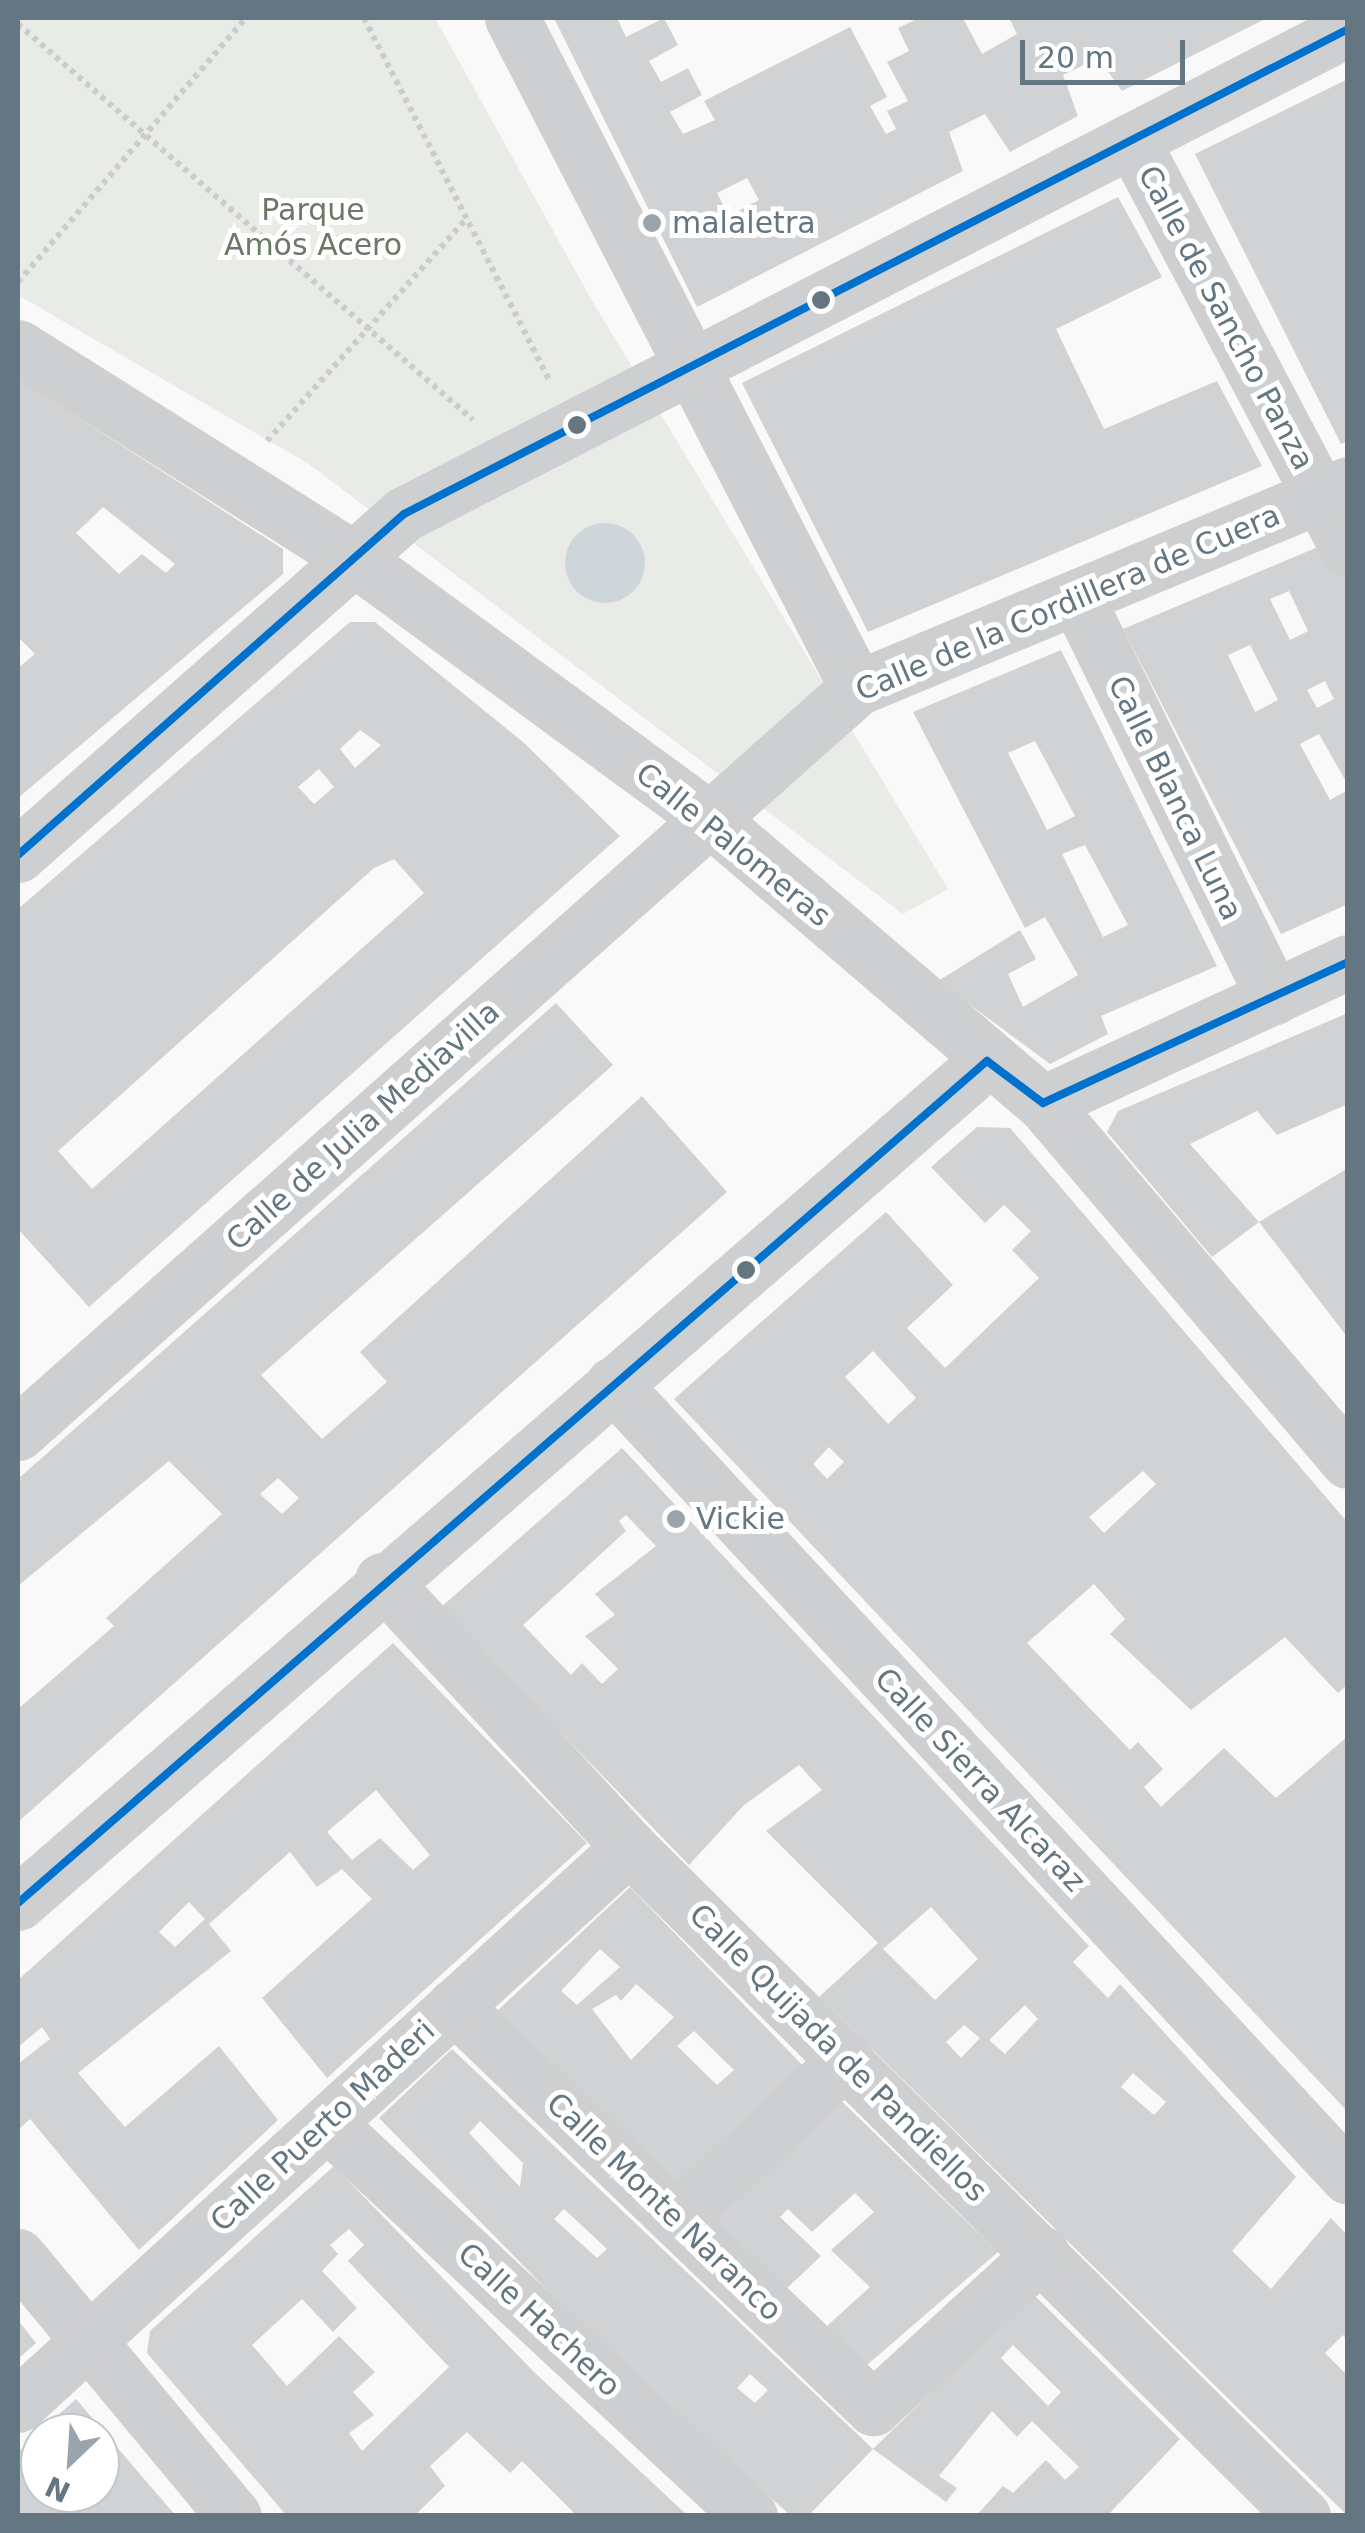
<!DOCTYPE html>
<meta charset="utf-8">
<style>
body{margin:0}
#map{position:relative;width:1365px;height:2533px;overflow:hidden;background:#f9f9f9;font-family:"DejaVu Sans",sans-serif}
div>[style]{position:absolute}
[style*='--x']{left:calc(var(--x)*1px);top:calc(var(--y)*1px);width:calc(var(--w)*1px);rotate:calc(var(--a)*1deg)}
.green>*{inset:0;background:#e8ebe6}
.water>*{inset:0;background:#ced6d9}
.round{border-radius:50%}
.building>*{inset:0;background:#d0d2d3}
.path>*{height:6px;margin-top:-3px;transform-origin:0;background:repeating-linear-gradient(90deg,#cbcccd 0 5px,transparent 0 10px)}
.minor>*{height:55px;margin:-27.5px;padding:0 27.5px;transform-origin:27.5px;border-radius:27.5px;background:#cecfd0}
.bus-1>*{height:8px;margin:-4px;padding:0 4px;transform-origin:4px;border-radius:4px;background:#0072ce}
.dots>*{width:28px;height:28px;translate:-50% -50%;box-sizing:border-box;border:5px solid #fff;border-radius:50%}
span{translate:-50% -50%;white-space:nowrap;text-align:center;line-height:1.15;-webkit-text-stroke:10px #fff;paint-order:stroke}
.park-label{font-size:30px;color:#687a64}
.poi-label{font-size:30px;color:#657683}
.left{translate:0 -50%;text-align:left}
.street-label{font-size:30px;color:#657683}
.frame{position:absolute;inset:0;border:20px solid #657683;pointer-events:none}
.north{position:absolute;left:20px;top:2413px;width:100px;height:100px;box-sizing:border-box;background:#fff;border:2px solid #c1c8cd;border-radius:50%;rotate:205deg;font-size:28px;font-weight:700;line-height:40px;text-align:center;color:#657683}
.north::after{content:'';display:block;margin:auto;width:35px;height:45px;background:#99a4ac;clip-path:polygon(50% 0,100% 100%,50% 72%,0 100%)}
.scale{position:absolute;left:1020px;top:40px;width:165px;height:45px;box-sizing:border-box;border:5px solid #657683;border-top:0;padding-left:12px;font-size:30px;line-height:35px;white-space:nowrap;color:#657683;-webkit-text-stroke:8px #fff;paint-order:stroke}
</style>
<div id="map">
<div class="green">
<div style="clip-path:polygon(18px 18px,435px 18px,591px 299px,948px 889px,903px 914px,309px 464px,18px 295px)"></div>
</div>
<div class="water">
<div class="round" style="left:565px;top:523px;width:80px;height:80px"></div>
</div>
<div class="building">
<div style="clip-path:polygon(evenodd,554px 18px,617px 18px,626px 37px,664px 18px,678px 45px,649px 61px,661px 82px,688px 68px,702px 95px,670px 112px,683px 134px,715px 120px,704px 101px,850px 27px,887px 97px,870px 106px,886px 134px,896px 129px,887px 111px,908px 101px,887px 62px,909px 51px,898px 28px,919px 18px,963px 18px,982px 54px,1017px 34px,1009px 18px,1267px 18px,1122px 91px,1098px 58px,1063px 75px,1078px 116px,1010px 152px,985px 114px,949px 132px,963px 171px,697px 307px,554px 18px,747px 178px,759px 200px,729px 216px,717px 193px,747px 178px)"></div>
<div style="clip-path:polygon(1348px 79px,1348px 441px,1341px 444px,1195px 154px)"></div>
<div style="clip-path:polygon(1118px 197px,1162px 277px,1056px 329px,1104px 429px,1217px 381px,1262px 466px,868px 632px,742px 383px)"></div>
<div style="clip-path:polygon(evenodd,18px 379px,283px 549px,283px 574px,18px 798px,18px 668px,35px 654px,18px 637px,18px 379px,103px 507px,175px 564px,166px 573px,142px 554px,119px 574px,76px 533px,103px 507px)"></div>
<div style="clip-path:polygon(evenodd,1325px 544px,1348px 584px,1348px 785px,1319px 734px,1300px 744px,1330px 800px,1348px 790px,1348px 904px,1281px 934px,1123px 629px,1325px 544px,1289px 591px,1308px 631px,1290px 640px,1270px 599px,1289px 591px,1325px 544px,1250px 645px,1278px 700px,1255px 712px,1228px 655px,1250px 645px,1325px 544px,1325px 681px,1334px 699px,1317px 708px,1307px 690px,1325px 681px)"></div>
<div style="clip-path:polygon(evenodd,350px 622px,375px 622px,523px 742px,620px 836px,89px 1307px,18px 1229px,18px 909px,350px 622px,360px 730px,381px 745px,355px 768px,340px 749px,360px 730px,350px 622px,319px 769px,334px 787px,314px 804px,298px 787px,319px 769px,350px 622px,394px 859px,424px 893px,92px 1189px,58px 1151px,374px 868px,394px 859px)"></div>
<div style="clip-path:polygon(evenodd,1061px 650px,1217px 966px,1101px 1016px,1108px 1034px,1050px 1064px,938px 981px,1020px 930px,1036px 959px,1008px 974px,1023px 1007px,1078px 975px,1045px 917px,1025px 928px,913px 712px,1061px 650px,1035px 741px,1075px 816px,1047px 830px,1008px 753px,1035px 741px,1061px 650px,1085px 845px,1128px 925px,1103px 937px,1062px 854px,1085px 845px)"></div>
<div style="clip-path:polygon(evenodd,556px 1003px,613px 1065px,261px 1375px,322px 1439px,387px 1382px,360px 1352px,642px 1096px,727px 1192px,18px 1822px,18px 1709px,114px 1626px,106px 1618px,222px 1514px,169px 1461px,18px 1586px,18px 1479px,556px 1003px,278px 1478px,299px 1498px,282px 1514px,260px 1494px,278px 1478px)"></div>
<div style="clip-path:polygon(1348px 1013px,1348px 1104px,1277px 1135px,1257px 1111px,1190px 1144px,1259px 1222px,1212px 1257px,1107px 1132px,1118px 1111px)"></div>
<div style="clip-path:polygon(evenodd,977px 1127px,1010px 1128px,1348px 1523px,1348px 1684px,1338px 1693px,1285px 1637px,1191px 1710px,1110px 1634px,1125px 1619px,1094px 1584px,1027px 1643px,1130px 1750px,1138px 1742px,1163px 1769px,1144px 1787px,1161px 1807px,1224px 1748px,1276px 1798px,1348px 1736px,1348px 2112px,674px 1399px,886px 1212px,953px 1285px,907px 1328px,945px 1368px,1039px 1278px,1012px 1250px,1031px 1231px,1004px 1205px,985px 1223px,931px 1167px,977px 1127px,873px 1351px,916px 1398px,888px 1424px,845px 1377px,873px 1351px,977px 1127px,829px 1447px,844px 1462px,827px 1479px,813px 1464px,829px 1447px,977px 1127px,1143px 1471px,1156px 1484px,1104px 1533px,1089px 1517px,1143px 1471px)"></div>
<div style="clip-path:polygon(1348px 1168px,1348px 1338px,1259px 1222px)"></div>
<div style="clip-path:polygon(evenodd,622px 1448px,1089px 1946px,1073px 1962px,1108px 1998px,1120px 1984px,1296px 2177px,1232px 2251px,1271px 2289px,1331px 2218px,1348px 2236px,1348px 2341px,1343px 2335px,1325px 2353px,1348px 2376px,1348px 2516px,819px 1997px,878px 1943px,766px 1831px,822px 1790px,799px 1765px,744px 1805px,689px 1865px,440px 1608px,622px 1448px,626px 1515px,656px 1546px,595px 1594px,615px 1615px,585px 1636px,618px 1669px,602px 1684px,582px 1663px,571px 1675px,523px 1625px,626px 1531px,619px 1521px,626px 1515px,622px 1448px,931px 1907px,978px 1959px,935px 2000px,883px 1949px,931px 1907px,622px 1448px,1025px 2005px,1038px 2019px,1005px 2054px,989px 2040px,1025px 2005px,622px 1448px,964px 2025px,980px 2038px,961px 2058px,946px 2042px,964px 2025px,622px 1448px,1133px 2073px,1166px 2102px,1154px 2115px,1121px 2087px,1133px 2073px)"></div>
<div style="clip-path:polygon(evenodd,393px 1643px,587px 1843px,327px 2078px,262px 1998px,372px 1899px,342px 1869px,317px 1887px,290px 1852px,209px 1924px,231px 1951px,78px 2073px,125px 2127px,219px 2046px,278px 2120px,139px 2250px,30px 2119px,18px 2130px,18px 2064px,50px 2039px,42px 2027px,18px 2047px,18px 1980px,393px 1643px,376px 1790px,430px 1855px,413px 1870px,380px 1838px,352px 1860px,327px 1832px,376px 1790px,393px 1643px,189px 1902px,205px 1919px,175px 1947px,159px 1932px,189px 1902px)"></div>
<div style="clip-path:polygon(evenodd,630px 1887px,808px 2071px,680px 2190px,497px 2011px,630px 1887px,600px 1949px,620px 1967px,577px 2005px,561px 1991px,600px 1949px,630px 1887px,636px 1984px,674px 2017px,631px 2060px,592px 2009px,616px 1995px,621px 2001px,636px 1984px,630px 1887px,694px 2031px,734px 2070px,717px 2085px,677px 2046px,694px 2031px)"></div>
<div style="clip-path:polygon(evenodd,452px 2049px,873px 2449px,1033px 2294px,1180px 2439px,1107px 2516px,976px 2516px,1003px 2486px,1013px 2493px,1046px 2460px,1065px 2480px,1079px 2467px,1032px 2421px,1017px 2437px,992px 2411px,939px 2476px,957px 2488px,946px 2502px,873px 2449px,808px 2516px,791px 2516px,590px 2334px,379px 2118px,452px 2049px,480px 2121px,523px 2163px,520px 2187px,469px 2133px,480px 2121px,452px 2049px,564px 2209px,607px 2249px,597px 2258px,554px 2219px,564px 2209px,452px 2049px,1013px 2345px,1061px 2392px,1048px 2406px,1001px 2358px,1013px 2345px,452px 2049px,750px 2374px,768px 2390px,755px 2403px,737px 2388px,750px 2374px)"></div>
<div style="clip-path:polygon(833px 2093px,998px 2252px,867px 2365px,827px 2326px,870px 2287px,831px 2250px,874px 2212px,855px 2193px,812px 2232px,788px 2209px,780px 2217px,821px 2256px,785px 2290px,707px 2213px)"></div>
<div style="clip-path:polygon(evenodd,334px 2166px,533px 2371px,688px 2516px,577px 2516px,522px 2461px,510px 2473px,467px 2432px,430px 2466px,445px 2486px,414px 2516px,287px 2516px,147px 2353px,150px 2331px,334px 2166px,349px 2229px,364px 2245px,348px 2261px,449px 2367px,362px 2451px,349px 2433px,374px 2415px,353px 2392px,375px 2372px,339px 2336px,287px 2386px,252px 2345px,302px 2299px,333px 2332px,357px 2308px,322px 2271px,338px 2254px,330px 2245px,349px 2229px)"></div>
<div style="clip-path:polygon(18px 2320px,36px 2343px,18px 2359px)"></div>
<div style="clip-path:polygon(evenodd,76px 2399px,133px 2466px,176px 2516px,18px 2516px,18px 2452px,76px 2399px,40px 2433px,100px 2433px,100px 2493px,40px 2493px,40px 2433px)"></div>
</div>
<div class="path">
<div style="--x:364;--y:18;--w:407;--a:62.9"></div>
<div style="--x:18;--y:24;--w:603;--a:41.03"></div>
<div style="--x:18;--y:282;--w:349;--a:-49.2"></div>
<div style="--x:267;--y:441;--w:300;--a:-48.1"></div>
</div>
<div class="minor">
<div style="--x:512;--y:18;--w:754;--a:62.75"></div>
<div style="--x:1132;--y:140;--w:463;--a:62.2"></div>
<div style="--x:18;--y:347;--w:403;--a:32.2"></div>
<div style="--x:359;--y:562;--w:434;--a:36.2"></div>
<div style="--x:709;--y:818;--w:439;--a:40.5"></div>
<div style="--x:1043;--y:1103;--w:470;--a:49.6"></div>
<div style="--x:1077;--y:598;--w:445;--a:63.8"></div>
<div style="--x:18;--y:855;--w:515;--a:-41.46"></div>
<div style="--x:404;--y:514;--w:1061;--a:-27.19"></div>
<div style="--x:1043;--y:1103;--w:336;--a:-24.8"></div>
<div style="--x:613;--y:1384;--w:1081;--a:47.17"></div>
<div style="--x:18;--y:1433;--w:1122;--a:-41.6"></div>
<div style="--x:857;--y:688;--w:532;--a:-22.56"></div>
<div style="--x:382;--y:1580;--w:364;--a:47.2"></div>
<div style="--x:629;--y:1847;--w:950;--a:44.79"></div>
<div style="--x:18;--y:1903;--w:1284;--a:-40.99"></div>
<div style="--x:454;--y:2006;--w:581;--a:43.81"></div>
<div style="--x:873;--y:2408;--w:229;--a:-42.5"></div>
<div style="--x:328;--y:2124;--w:576;--a:42.89"></div>
<div style="--x:677;--y:2219;--w:232;--a:-43.3"></div>
<div style="--x:18;--y:2256;--w:338;--a:50.3"></div>
<div style="--x:18;--y:2405;--w:827;--a:-42.4"></div>
</div>
<div class="bus-1">
<div style="--x:18;--y:855;--w:515;--a:-41.46"></div>
<div style="--x:404;--y:514;--w:1061;--a:-27.19"></div>
<div style="--x:18;--y:1903;--w:1284;--a:-40.99"></div>
<div style="--x:987;--y:1061;--w:70;--a:36.9"></div>
<div style="--x:1043;--y:1103;--w:336;--a:-24.8"></div>
</div>
<div class="dots">
<div style="left:652px;top:223px;background:#99a4ac"></div>
<div style="left:821px;top:300px;background:#657683"></div>
<div style="left:577px;top:425px;background:#657683"></div>
<div style="left:746px;top:1270px;background:#657683"></div>
<div style="left:676px;top:1519px;background:#99a4ac"></div>
</div>
<div class="park-label">
<span style="left:313px;top:227px">Parque<br>Amós Acero</span>
</div>
<div class="poi-label">
<span class="left" style="left:672px;top:223px">malaletra</span>
<span class="left" style="left:696px;top:1519px">Vickie</span>
</div>
<div class="street-label">
<span style="left:1226px;top:318px;rotate:62deg">Calle de Sancho Panza</span>
<span style="left:1068px;top:603px;rotate:-23deg">Calle de la Cordillera de Cuera</span>
<span style="left:1175px;top:798px;rotate:64deg">Calle Blanca Luna</span>
<span style="left:733px;top:845px;rotate:39deg">Calle Palomeras</span>
<span style="left:363px;top:1126px;rotate:-42deg">Calle de Julia Mediavilla</span>
<span style="left:980px;top:1780px;rotate:47deg">Calle Sierra Alcaraz</span>
<span style="left:838px;top:2053px;rotate:45deg">Calle Quijada de Pandiellos</span>
<span style="left:323px;top:2126px;rotate:-43deg">Calle Puerto Maderi</span>
<span style="left:664px;top:2207px;rotate:44deg">Calle Monte Naranco</span>
<span style="left:539px;top:2320px;rotate:43deg">Calle Hachero</span>
</div>
<div class="frame"></div>
<div class="north">N</div>
<div class="scale">20 m</div>
</div>
